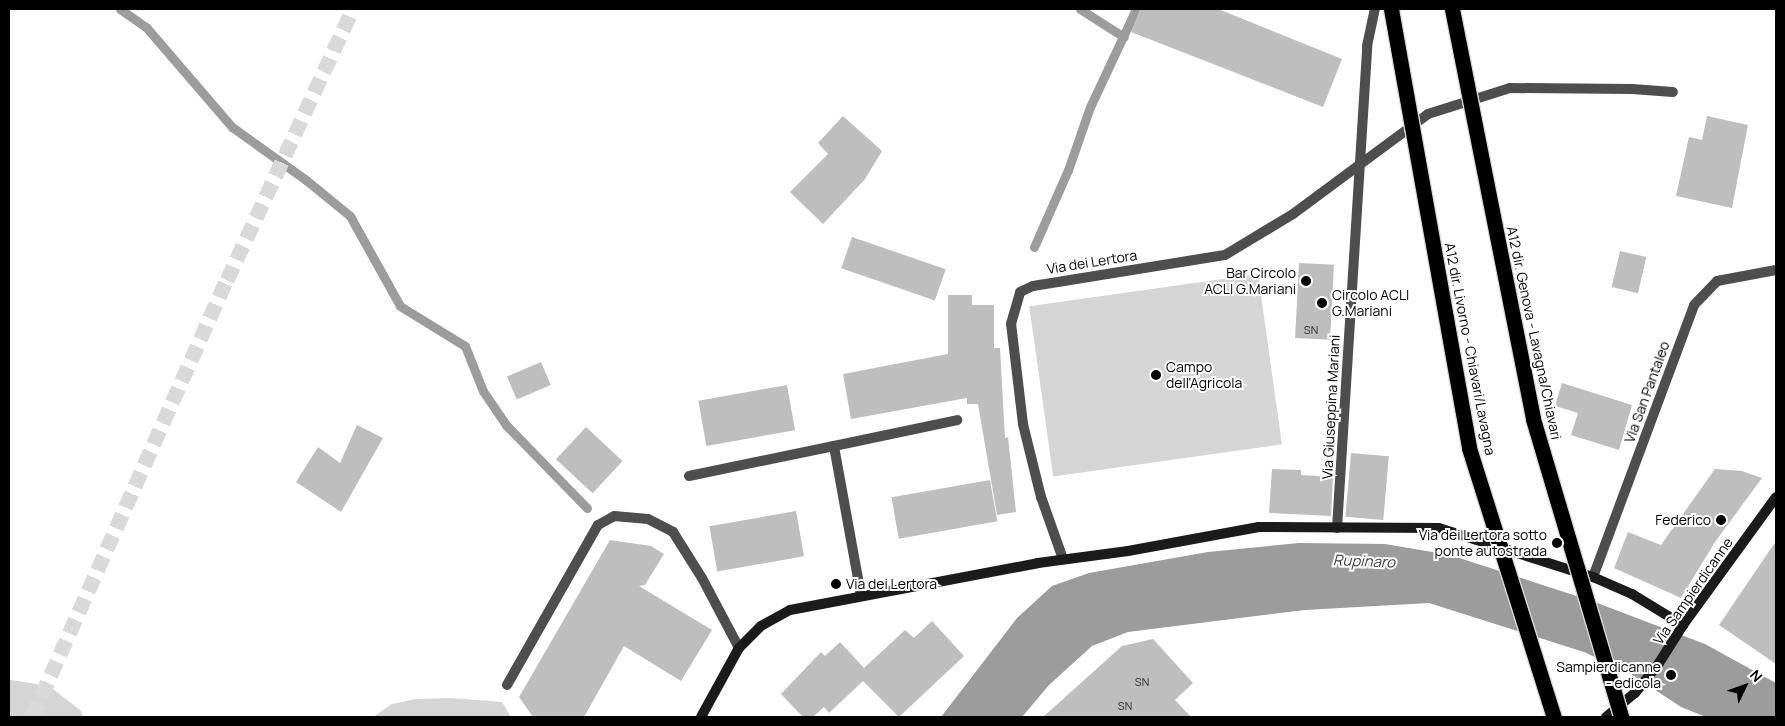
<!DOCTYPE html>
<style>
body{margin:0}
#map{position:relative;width:1785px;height:726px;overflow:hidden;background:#fff;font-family:Manrope,sans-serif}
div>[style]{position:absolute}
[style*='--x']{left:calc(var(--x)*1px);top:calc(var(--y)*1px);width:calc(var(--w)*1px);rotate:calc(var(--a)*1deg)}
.green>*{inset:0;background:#d5d5d5;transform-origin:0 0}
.water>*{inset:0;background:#9c9c9c}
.stream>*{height:9px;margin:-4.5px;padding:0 4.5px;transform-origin:4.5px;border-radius:4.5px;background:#9c9c9c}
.building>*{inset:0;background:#bebebe;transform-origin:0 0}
.highway-tunnel>*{height:15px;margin-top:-7.5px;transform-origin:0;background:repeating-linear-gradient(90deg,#d9d9d9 0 15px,transparent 0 23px)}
.street>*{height:10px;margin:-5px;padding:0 5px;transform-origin:5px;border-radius:5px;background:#4e4e4e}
.secondary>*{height:10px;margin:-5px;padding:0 5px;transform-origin:5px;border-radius:5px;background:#1b1b1b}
.bridges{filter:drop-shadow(1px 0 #dbdbdb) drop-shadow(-1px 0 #dbdbdb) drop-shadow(0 1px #dbdbdb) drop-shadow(0 -1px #dbdbdb)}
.highway-bridge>*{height:15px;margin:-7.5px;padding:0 7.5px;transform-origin:7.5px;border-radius:7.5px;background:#000}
.dots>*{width:14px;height:14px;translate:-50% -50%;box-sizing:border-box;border:2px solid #fff;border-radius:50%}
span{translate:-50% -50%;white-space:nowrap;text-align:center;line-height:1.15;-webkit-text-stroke:4px #fff;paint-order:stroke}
.number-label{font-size:11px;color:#303030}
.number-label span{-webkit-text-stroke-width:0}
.street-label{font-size:14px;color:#000}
.poi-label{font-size:14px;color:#000}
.right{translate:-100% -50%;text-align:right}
.left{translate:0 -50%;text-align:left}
.water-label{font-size:15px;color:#3d3d3d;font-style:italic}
.frame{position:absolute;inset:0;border:10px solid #000;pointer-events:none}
.north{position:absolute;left:1720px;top:661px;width:50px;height:50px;-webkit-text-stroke:4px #fff;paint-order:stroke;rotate:48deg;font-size:14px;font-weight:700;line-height:20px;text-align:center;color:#000}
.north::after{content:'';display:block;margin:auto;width:18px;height:22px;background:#000;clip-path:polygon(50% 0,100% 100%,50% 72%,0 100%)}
</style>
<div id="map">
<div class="green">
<div style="left:1258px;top:274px;width:172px;height:231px;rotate:82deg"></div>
<div style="clip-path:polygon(11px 680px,49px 686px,80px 710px,84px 717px,9px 716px,9px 681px)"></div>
<div style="clip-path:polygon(451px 698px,502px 702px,511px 717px,373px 717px,392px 704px,416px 699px)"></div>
</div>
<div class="water">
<div style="clip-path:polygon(1299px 543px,1385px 544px,1450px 555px,1592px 601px,1705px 644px,1776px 683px,1776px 717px,1706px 717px,1681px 707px,1631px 674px,1584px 652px,1429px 603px,1305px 610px,1128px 632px,1092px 646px,1049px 685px,1022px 717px,941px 717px,1017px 618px,1052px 586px,1089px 573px,1208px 552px)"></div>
</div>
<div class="stream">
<div style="--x:120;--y:9;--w:32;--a:35"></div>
<div style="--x:146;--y:27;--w:132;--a:49.3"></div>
<div style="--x:232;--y:127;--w:91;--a:35.6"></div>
<div style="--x:306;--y:180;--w:57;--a:39.3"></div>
<div style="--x:350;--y:216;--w:103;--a:60.9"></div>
<div style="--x:400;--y:306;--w:76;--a:31.6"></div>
<div style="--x:465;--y:346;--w:48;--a:68.2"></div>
<div style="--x:483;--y:391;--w:41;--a:55.9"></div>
<div style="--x:506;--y:425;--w:116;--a:45.7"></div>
<div style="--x:1080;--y:9;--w:52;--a:32.5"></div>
<div style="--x:1034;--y:247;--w:84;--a:-66.2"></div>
<div style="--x:1068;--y:170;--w:67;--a:-70.8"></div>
<div style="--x:1090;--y:107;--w:108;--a:-64.9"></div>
</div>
<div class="building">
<div style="clip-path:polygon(1140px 9px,1218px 9px,1342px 59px,1323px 107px,1131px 32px)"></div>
<div style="clip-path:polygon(843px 116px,882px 151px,865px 179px,823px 224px,790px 192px,828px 154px,818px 143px)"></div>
<div style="clip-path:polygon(1707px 116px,1748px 125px,1732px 208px,1676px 196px,1689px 137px,1702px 140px)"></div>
<div style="left:852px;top:237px;width:99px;height:33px;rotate:19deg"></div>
<div style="left:1620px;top:251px;width:27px;height:37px;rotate:13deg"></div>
<div style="left:1299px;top:263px;width:35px;height:75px;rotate:3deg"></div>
<div style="clip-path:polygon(948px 295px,972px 295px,972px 305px,994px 305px,994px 348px,1000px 348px,1005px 438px,1008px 437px,1016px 512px,997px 515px,978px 404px,967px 404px,967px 398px,851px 419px,843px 374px,948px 354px)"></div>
<div style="left:541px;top:362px;width:25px;height:37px;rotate:67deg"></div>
<div style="clip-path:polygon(1562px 383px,1632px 405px,1619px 450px,1571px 435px,1578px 413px,1555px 406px)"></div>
<div style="left:787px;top:385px;width:46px;height:90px;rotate:80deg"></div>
<div style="clip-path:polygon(357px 425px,383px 438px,341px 512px,296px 482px,318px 447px,340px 463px)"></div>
<div style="left:586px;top:427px;width:50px;height:44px;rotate:43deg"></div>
<div style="left:1351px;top:453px;width:38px;height:64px;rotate:5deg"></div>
<div style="clip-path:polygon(1272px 469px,1301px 470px,1301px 475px,1333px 477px,1331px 516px,1269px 513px)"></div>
<div style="clip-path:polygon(1715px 469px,1742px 471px,1762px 478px,1715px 542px,1681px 598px,1614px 568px,1628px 532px,1661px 545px)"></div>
<div style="left:990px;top:480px;width:42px;height:100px;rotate:80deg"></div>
<div style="left:796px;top:511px;width:46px;height:88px;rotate:80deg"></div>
<div style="clip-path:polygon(610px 540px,651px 546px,664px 554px,645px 585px,639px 586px,712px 630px,681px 681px,624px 646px,584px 717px,533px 717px,519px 697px)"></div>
<div style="clip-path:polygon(1776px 541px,1776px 664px,1719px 625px)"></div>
<div style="clip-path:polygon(932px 621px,964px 656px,899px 717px,863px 681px,829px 713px,824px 707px,813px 717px,803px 717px,781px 694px,821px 652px,825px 656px,840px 642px,864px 668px,905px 630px,914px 638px)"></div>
<div style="clip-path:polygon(1153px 639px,1193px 683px,1175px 700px,1191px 717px,1043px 717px,1122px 646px)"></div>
</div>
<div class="highway-tunnel">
<div style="--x:32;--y:717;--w:479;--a:-66"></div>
<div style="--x:227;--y:280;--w:299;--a:-65.1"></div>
</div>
<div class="street">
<div style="--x:689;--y:476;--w:148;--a:-11.7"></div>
<div style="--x:1337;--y:528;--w:483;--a:-86.4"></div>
<div style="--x:1367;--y:46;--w:38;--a:-78"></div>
<div style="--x:1063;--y:559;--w:66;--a:-109.5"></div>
<div style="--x:1041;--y:497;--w:75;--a:-103.9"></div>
<div style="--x:1023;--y:424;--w:101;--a:-96.8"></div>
<div style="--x:1011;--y:324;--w:33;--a:-74"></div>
<div style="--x:1020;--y:292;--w:14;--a:-25"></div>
<div style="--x:1033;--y:286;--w:194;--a:-9.2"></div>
<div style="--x:1225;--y:255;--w:79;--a:-31.1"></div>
<div style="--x:1293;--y:214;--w:168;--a:-36.5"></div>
<div style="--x:1428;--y:114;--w:86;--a:-17.6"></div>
<div style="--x:1510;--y:88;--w:122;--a:0.5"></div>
<div style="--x:1632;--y:89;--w:41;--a:4.2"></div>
<div style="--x:1593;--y:577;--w:290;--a:-69.6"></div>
<div style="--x:1694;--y:305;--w:33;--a:-46"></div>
<div style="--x:1717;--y:281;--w:60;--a:-10.6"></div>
<div style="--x:861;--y:595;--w:151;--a:-100.3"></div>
<div style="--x:834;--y:446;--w:126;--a:-11.9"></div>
<div style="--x:507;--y:685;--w:184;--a:-60.4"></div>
<div style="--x:598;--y:525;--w:18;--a:-29"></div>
<div style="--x:614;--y:516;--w:34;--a:5"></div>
<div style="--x:648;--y:519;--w:28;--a:27"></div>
<div style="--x:673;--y:532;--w:54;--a:57.8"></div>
<div style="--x:702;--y:578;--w:79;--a:62.1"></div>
</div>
<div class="secondary">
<div style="--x:701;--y:717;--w:79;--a:-61.2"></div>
<div style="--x:739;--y:648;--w:31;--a:-45"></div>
<div style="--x:761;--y:626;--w:33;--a:-29"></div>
<div style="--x:790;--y:610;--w:252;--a:-10.7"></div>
<div style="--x:1038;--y:563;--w:91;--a:-7.6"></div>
<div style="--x:1128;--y:551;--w:133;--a:-10.4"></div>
<div style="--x:1259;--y:527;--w:180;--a:0.3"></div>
<div style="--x:1439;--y:528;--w:162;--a:17.7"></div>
<div style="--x:1593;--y:577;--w:43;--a:23.6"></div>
<div style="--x:1632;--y:594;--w:60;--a:31.3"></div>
<div style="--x:1606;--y:717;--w:38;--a:-40"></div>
<div style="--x:1635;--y:693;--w:38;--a:-51"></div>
<div style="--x:1659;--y:663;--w:45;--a:-57.7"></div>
<div style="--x:1683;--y:625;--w:158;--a:-54"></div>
</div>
<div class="bridges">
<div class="highway-bridge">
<div style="--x:1391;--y:9;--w:446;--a:79.9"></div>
<div style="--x:1469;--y:448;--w:282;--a:72.5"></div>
<div style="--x:1452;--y:9;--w:418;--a:78.8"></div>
<div style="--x:1533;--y:419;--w:311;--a:73.5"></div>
</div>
</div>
<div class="dots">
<div style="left:1306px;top:281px;background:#000"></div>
<div style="left:1322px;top:303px;background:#000"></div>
<div style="left:1156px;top:375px;background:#000"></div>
<div style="left:1721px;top:520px;background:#000"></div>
<div style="left:1557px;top:543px;background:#000"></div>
<div style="left:836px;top:584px;background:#000"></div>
<div style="left:1671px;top:675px;background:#000"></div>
</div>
<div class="number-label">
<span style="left:1311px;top:330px">SN</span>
<span style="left:1142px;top:682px">SN</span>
<span style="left:1125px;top:706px">SN</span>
</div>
<div class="street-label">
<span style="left:1092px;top:262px;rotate:-9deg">Via dei Lertora</span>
<span style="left:1534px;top:333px;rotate:78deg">A12 dir. Genova - Lavagna/Chiavari</span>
<span style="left:1470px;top:349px;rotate:79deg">A12 dir. Livorno - Chiavari/Lavagna</span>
<span style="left:1647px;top:392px;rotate:-70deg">Via San Pantaleo</span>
<span style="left:1331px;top:407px;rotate:-87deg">Via Giuseppina Mariani</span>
<span style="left:1693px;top:591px;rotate:-55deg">Via Sampierdicanne</span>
</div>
<div class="poi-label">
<span class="right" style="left:1296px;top:281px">Bar Circolo<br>ACLI G.Mariani</span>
<span class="left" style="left:1332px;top:303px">Circolo ACLI<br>G.Mariani</span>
<span class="left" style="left:1166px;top:375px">Campo<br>dell'Agricola</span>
<span class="right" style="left:1711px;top:520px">Federico</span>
<span class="right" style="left:1547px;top:543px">Via dei Lertora sotto<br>ponte autostrada</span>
<span class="left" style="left:846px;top:584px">Via dei Lertora</span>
<span class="right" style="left:1661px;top:675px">Sampierdicanne<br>- edicola</span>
</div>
<div class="water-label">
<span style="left:1364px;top:561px;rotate:2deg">Rupinaro</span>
</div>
<div class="frame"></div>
<div class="north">N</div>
</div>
